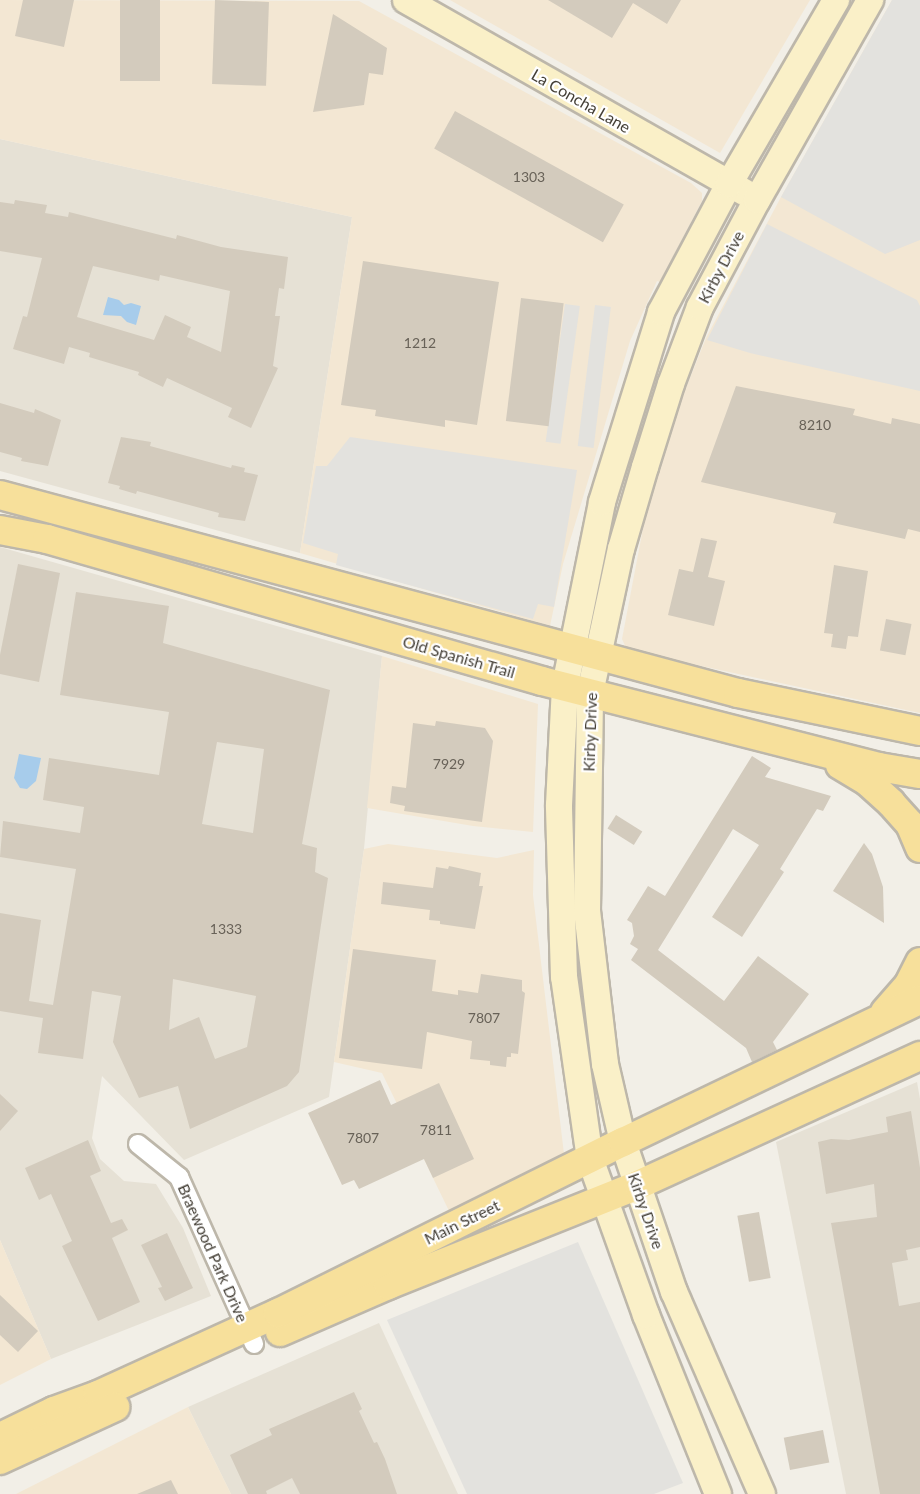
<!DOCTYPE html>
<style>
body{margin:0}
#map{position:relative;width:920px;height:1494px;overflow:hidden;background:#f2efe7;font-family:Lato,sans-serif}
div>[style]{position:absolute}
[style*='--x']{left:calc(var(--x)*1px);top:calc(var(--y)*1px);width:calc(var(--w)*1px);rotate:calc(var(--a)*1deg)}
.residential>*{inset:0;background:#e6e1d5}
.commercial>*{inset:0;background:#f3e7d3}
.parking>*{inset:0;background:#e3e2de;transform-origin:0 0}
.water>*{inset:0;background:#a7cceb}
.building>*{inset:0;background:#d3cbbd;transform-origin:0 0}
.roads{filter:drop-shadow(2px 0 #bdb7aa) drop-shadow(-2px 0 #bdb7aa) drop-shadow(0 2px #bdb7aa) drop-shadow(0 -2px #bdb7aa)}
.street>*{height:18px;margin:-9px;padding:0 9px;transform-origin:9px;border-radius:9px;background:#fff}
.secondary>*{height:26px;margin:-13px;padding:0 13px;transform-origin:13px;border-radius:13px;background:#faf0c8}
.primary>*{height:28px;margin:-14px;padding:0 14px;transform-origin:14px;border-radius:14px;background:#f7e09b}
span{translate:-50% -50%;white-space:nowrap;text-align:center;line-height:1.15;-webkit-text-stroke:4.5px #fff;paint-order:stroke}
.number-label{font-size:14px;color:#686258}
.number-label span{-webkit-text-stroke-width:0}
.street-label{font-size:16px;color:#443f36}
</style>
<div id="map">
<div class="residential">
<div style="clip-path:polygon(0 139px,352px 217px,300px 553px,0 471px)"></div>
<div style="clip-path:polygon(0 547px,382px 656px,364px 849px,329px 1097px,184px 1160px,102px 1076px,92px 1138px,100px 1159px,124px 1181px,156px 1184px,183px 1228px,211px 1296px,51px 1359px,0 1240px)"></div>
<div style="clip-path:polygon(917px 1082px,920px 1099px,920px 1494px,846px 1494px,776px 1142px)"></div>
<div style="clip-path:polygon(379px 1323px,458px 1494px,231px 1494px,188px 1407px)"></div>
</div>
<div class="commercial">
<div style="clip-path:polygon(0 0,359px 1px,691px 183px,702px 193px,702px 201px,660px 282px,657px 281px,630px 341px,563px 564px,550px 626px,300px 553px,352px 217px,0 139px)"></div>
<div style="clip-path:polygon(450px 0,810px 0,720px 153px)"></div>
<div style="clip-path:polygon(892px 0,920px 0,920px 713px,627px 650px,622px 639px,645px 518px,664px 452px,678px 408px,706px 338px,781px 197px)"></div>
<div style="clip-path:polygon(382px 656px,538px 704px,533px 832px,473px 826px,367px 808px)"></div>
<div style="clip-path:polygon(388px 844px,497px 858px,534px 850px,533px 895px,564px 1154px,451px 1215px,382px 1073px,334px 1062px,364px 849px)"></div>
<div style="clip-path:polygon(0 1240px,51px 1359px,0 1385px)"></div>
<div style="clip-path:polygon(188px 1407px,231px 1494px,16px 1494px)"></div>
</div>
<div class="parking">
<div style="clip-path:polygon(892px 0,920px 0,920px 240px,885px 254px,781px 197px)"></div>
<div style="clip-path:polygon(767px 224px,917px 300px,920px 306px,920px 391px,750px 353px,707px 340px)"></div>
<div style="left:565px;top:304px;width:15px;height:139px;rotate:8deg"></div>
<div style="left:595px;top:305px;width:16px;height:142px;rotate:7deg"></div>
<div style="clip-path:polygon(350px 437px,577px 470px,554px 607px,538px 604px,533px 619px,336px 565px,338px 554px,303px 543px,316px 466px,327px 466px)"></div>
<div style="clip-path:polygon(578px 1242px,683px 1483px,654px 1494px,467px 1494px,387px 1320px)"></div>
</div>
<div class="water">
<div style="clip-path:polygon(108px 297px,119px 300px,124px 305px,131px 303px,141px 306px,136px 325px,127px 322px,121px 316px,103px 315px)"></div>
<div style="clip-path:polygon(19px 754px,41px 758px,36px 781px,27px 789px,20px 788px,14px 778px)"></div>
</div>
<div class="building">
<div style="clip-path:polygon(23px 0,74px 0,64px 47px,15px 36px)"></div>
<div style="left:120px;top:0;width:40px;height:81px"></div>
<div style="left:215px;top:0;width:54px;height:84px;rotate:2deg"></div>
<div style="clip-path:polygon(548px 0,681px 0,667px 24px,633px 3px,612px 38px)"></div>
<div style="clip-path:polygon(333px 14px,387px 48px,383px 75px,369px 73px,364px 105px,313px 112px)"></div>
<div style="left:455px;top:111px;width:193px;height:43px;rotate:29deg"></div>
<div style="clip-path:polygon(evenodd,15px 200px,47px 205px,45px 213px,68px 217px,69px 212px,176px 239px,177px 235px,221px 247px,288px 257px,284px 289px,279px 288px,275px 316px,280px 316px,273px 366px,278px 368px,251px 428px,228px 417px,232px 408px,167px 378px,163px 387px,138px 375px,139px 372px,89px 357px,90px 353px,69px 347px,64px 364px,13px 349px,23px 316px,27px 317px,42px 258px,0 251px,0 202px,14px 204px,15px 200px,93px 266px,159px 281px,160px 275px,230px 291px,221px 352px,187px 337px,191px 327px,165px 315px,154px 340px,77px 317px,93px 266px)"></div>
<div style="clip-path:polygon(363px 261px,499px 282px,477px 425px,445px 420px,445px 427px,375px 416px,376px 410px,341px 405px)"></div>
<div style="left:521px;top:298px;width:43px;height:124px;rotate:7deg"></div>
<div style="clip-path:polygon(736px 386px,855px 409px,853px 415px,891px 424px,892px 418px,920px 424px,920px 532px,908px 529px,905px 539px,833px 523px,836px 513px,701px 482px)"></div>
<div style="clip-path:polygon(0 403px,34px 413px,35px 409px,61px 420px,48px 466px,21px 461px,22px 458px,0 452px)"></div>
<div style="clip-path:polygon(121px 437px,151px 442px,150px 446px,231px 468px,232px 465px,245px 468px,244px 472px,258px 475px,245px 521px,218px 517px,219px 513px,137px 491px,136px 494px,119px 489px,120px 486px,108px 483px)"></div>
<div style="clip-path:polygon(701px 538px,717px 541px,708px 577px,725px 581px,714px 626px,668px 615px,679px 569px,693px 572px)"></div>
<div style="clip-path:polygon(18px 564px,60px 573px,39px 682px,0 674px,0 655px)"></div>
<div style="clip-path:polygon(834px 565px,868px 571px,858px 637px,848px 636px,846px 649px,831px 647px,833px 634px,824px 633px)"></div>
<div style="clip-path:polygon(evenodd,76px 592px,169px 606px,163px 643px,330px 690px,302px 844px,317px 848px,315px 872px,328px 878px,299px 1072px,287px 1086px,190px 1129px,178px 1086px,139px 1098px,113px 1042px,121px 996px,92px 991px,83px 1059px,38px 1053px,43px 1018px,0 1011px,0 913px,41px 920px,29px 1001px,53px 1005px,76px 869px,0 857px,3px 821px,80px 833px,84px 807px,43px 800px,49px 758px,159px 775px,169px 712px,60px 695px,76px 592px,217px 742px,264px 749px,253px 833px,202px 824px,217px 742px,76px 592px,173px 979px,256px 996px,247px 1047px,215px 1059px,199px 1017px,169px 1030px,173px 979px)"></div>
<div style="left:886px;top:619px;width:26px;height:32px;rotate:11deg"></div>
<div style="clip-path:polygon(436px 721px,485px 728px,493px 741px,482px 822px,404px 811px,405px 806px,390px 803px,392px 786px,406px 788px,413px 723px,435px 726px)"></div>
<div style="clip-path:polygon(752px 756px,771px 768px,765px 777px,831px 796px,823px 811px,817px 809px,780px 869px,784px 872px,742px 937px,712px 917px,759px 845px,733px 829px,658px 950px,724px 1001px,758px 956px,809px 994px,773px 1042px,777px 1050px,752px 1062px,746px 1048px,631px 960px,638px 949px,630px 944px,634px 936px,632px 923px,627px 920px,648px 886px,665px 896px)"></div>
<div style="left:616px;top:815px;width:31px;height:16px;rotate:32deg"></div>
<div style="clip-path:polygon(864px 843px,872px 854px,883px 887px,884px 923px,833px 891px)"></div>
<div style="clip-path:polygon(449px 866px,481px 873px,479px 886px,483px 886px,475px 929px,440px 924px,440px 921px,429px 920px,430px 910px,381px 904px,383px 882px,433px 888px,436px 867px,448px 869px)"></div>
<div style="clip-path:polygon(353px 949px,436px 960px,432px 991px,458px 995px,458px 990px,478px 993px,481px 974px,522px 980px,522px 991px,525px 993px,518px 1054px,511px 1053px,511px 1057px,507px 1057px,506px 1067px,490px 1065px,490px 1061px,470px 1059px,472px 1041px,427px 1032px,422px 1069px,339px 1058px)"></div>
<div style="clip-path:polygon(380px 1080px,391px 1105px,439px 1083px,474px 1159px,433px 1178px,424px 1159px,359px 1189px,354px 1180px,342px 1185px,308px 1113px)"></div>
<div style="clip-path:polygon(0 1094px,18px 1111px,0 1131px)"></div>
<div style="clip-path:polygon(911px 1111px,920px 1168px,920px 1247px,906px 1250px,908px 1260px,892px 1263px,899px 1306px,920px 1302px,920px 1494px,880px 1494px,831px 1223px,877px 1217px,874px 1184px,826px 1194px,818px 1142px,831px 1139px,849px 1140px,888px 1132px,886px 1117px)"></div>
<div style="clip-path:polygon(88px 1140px,101px 1171px,90px 1176px,111px 1223px,122px 1219px,128px 1230px,112px 1238px,140px 1302px,98px 1321px,62px 1246px,72px 1241px,51px 1194px,39px 1200px,25px 1168px)"></div>
<div style="left:759px;top:1212px;width:67px;height:22px;rotate:80deg"></div>
<div style="clip-path:polygon(167px 1233px,193px 1288px,165px 1301px,158px 1288px,162px 1287px,141px 1245px)"></div>
<div style="clip-path:polygon(0 1295px,38px 1331px,18px 1352px,0 1335px)"></div>
<div style="clip-path:polygon(354px 1392px,362px 1409px,359px 1411px,374px 1443px,377px 1442px,385px 1459px,397px 1494px,300px 1494px,292px 1478px,266px 1491px,267px 1494px,248px 1494px,230px 1455px,272px 1435px,269px 1429px)"></div>
<div style="left:823px;top:1430px;width:33px;height:40px;rotate:79deg"></div>
<div style="clip-path:polygon(171px 1480px,178px 1494px,137px 1494px)"></div>
</div>
<div class="roads">
<div class="street">
<div style="--x:138;--y:1144;--w:53;--a:38.8"></div>
<div style="--x:179;--y:1177;--w:183;--a:65.8"></div>
</div>
<div class="secondary">
<div style="--x:406;--y:0;--w:389;--a:29.6"></div>
<div style="--x:718;--y:1494;--w:193;--a:-111.9"></div>
<div style="--x:646;--y:1315;--w:166;--a:-109.7"></div>
<div style="--x:590;--y:1159;--w:184;--a:-98.1"></div>
<div style="--x:564;--y:977;--w:172;--a:-91.7"></div>
<div style="--x:559;--y:805;--w:119;--a:-87.1"></div>
<div style="--x:565;--y:686;--w:188;--a:-78.6"></div>
<div style="--x:602;--y:502;--w:199;--a:-72.7"></div>
<div style="--x:661;--y:312;--w:145;--a:-62"></div>
<div style="--x:729;--y:184;--w:213;--a:-59.8"></div>
<div style="--x:762;--y:1494;--w:220;--a:-113.5"></div>
<div style="--x:674;--y:1292;--w:158;--a:-108.8"></div>
<div style="--x:623;--y:1142;--w:80;--a:-103"></div>
<div style="--x:605;--y:1064;--w:154;--a:-96.7"></div>
<div style="--x:587;--y:911;--w:218;--a:-89.2"></div>
<div style="--x:590;--y:693;--w:147;--a:-77.9"></div>
<div style="--x:621;--y:549;--w:85;--a:-73.7"></div>
<div style="--x:645;--y:467;--w:87;--a:-72.6"></div>
<div style="--x:671;--y:384;--w:82;--a:-69.4"></div>
<div style="--x:700;--y:307;--w:121;--a:-62"></div>
<div style="--x:757;--y:200;--w:230;--a:-60.5"></div>
</div>
<div class="primary">
<div style="--x:0;--y:495;--w:764;--a:15.02"></div>
<div style="--x:738;--y:693;--w:186;--a:11.8"></div>
<div style="--x:0;--y:530;--w:48;--a:10.8"></div>
<div style="--x:47;--y:539;--w:515;--a:16.01"></div>
<div style="--x:542;--y:681;--w:348;--a:14.3"></div>
<div style="--x:879;--y:767;--w:42;--a:9.7"></div>
<div style="--x:840;--y:765;--w:33;--a:31"></div>
<div style="--x:868;--y:782;--w:31;--a:42"></div>
<div style="--x:891;--y:803;--w:28;--a:48"></div>
<div style="--x:910;--y:824;--w:26;--a:67"></div>
<div style="--x:885;--y:1012;--w:35;--a:-49"></div>
<div style="--x:908;--y:986;--w:27;--a:-63"></div>
<div style="--x:280;--y:1332;--w:118;--a:-23.5"></div>
<div style="--x:388;--y:1285;--w:269;--a:-21.8"></div>
<div style="--x:638;--y:1185;--w:310;--a:-24.6"></div>
<div style="--x:0;--y:1437;--w:60;--a:-25.7"></div>
<div style="--x:54;--y:1411;--w:47;--a:-20"></div>
<div style="--x:98;--y:1395;--w:198;--a:-24.5"></div>
<div style="--x:278;--y:1313;--w:385;--a:-26.4"></div>
<div style="--x:623;--y:1142;--w:329;--a:-25.6"></div>
<div style="--x:0;--y:1460;--w:127;--a:-24.7"></div>
</div>
</div>
<div class="number-label">
<span style="left:529px;top:177px">1303</span>
<span style="left:420px;top:343px">1212</span>
<span style="left:815px;top:425px">8210</span>
<span style="left:449px;top:764px">7929</span>
<span style="left:226px;top:929px">1333</span>
<span style="left:484px;top:1018px">7807</span>
<span style="left:436px;top:1130px">7811</span>
<span style="left:363px;top:1138px">7807</span>
</div>
<div class="street-label">
<span style="left:581px;top:101px;rotate:30deg">La Concha Lane</span>
<span style="left:721px;top:267px;rotate:-62deg">Kirby Drive</span>
<span style="left:459px;top:657px;rotate:16deg">Old Spanish Trail</span>
<span style="left:590px;top:732px;rotate:-88deg">Kirby Drive</span>
<span style="left:646px;top:1211px;rotate:71deg">Kirby Drive</span>
<span style="left:462px;top:1222px;rotate:-26deg">Main Street</span>
<span style="left:213px;top:1253px;rotate:66deg">Braewood Park Drive</span>
</div>
</div>
